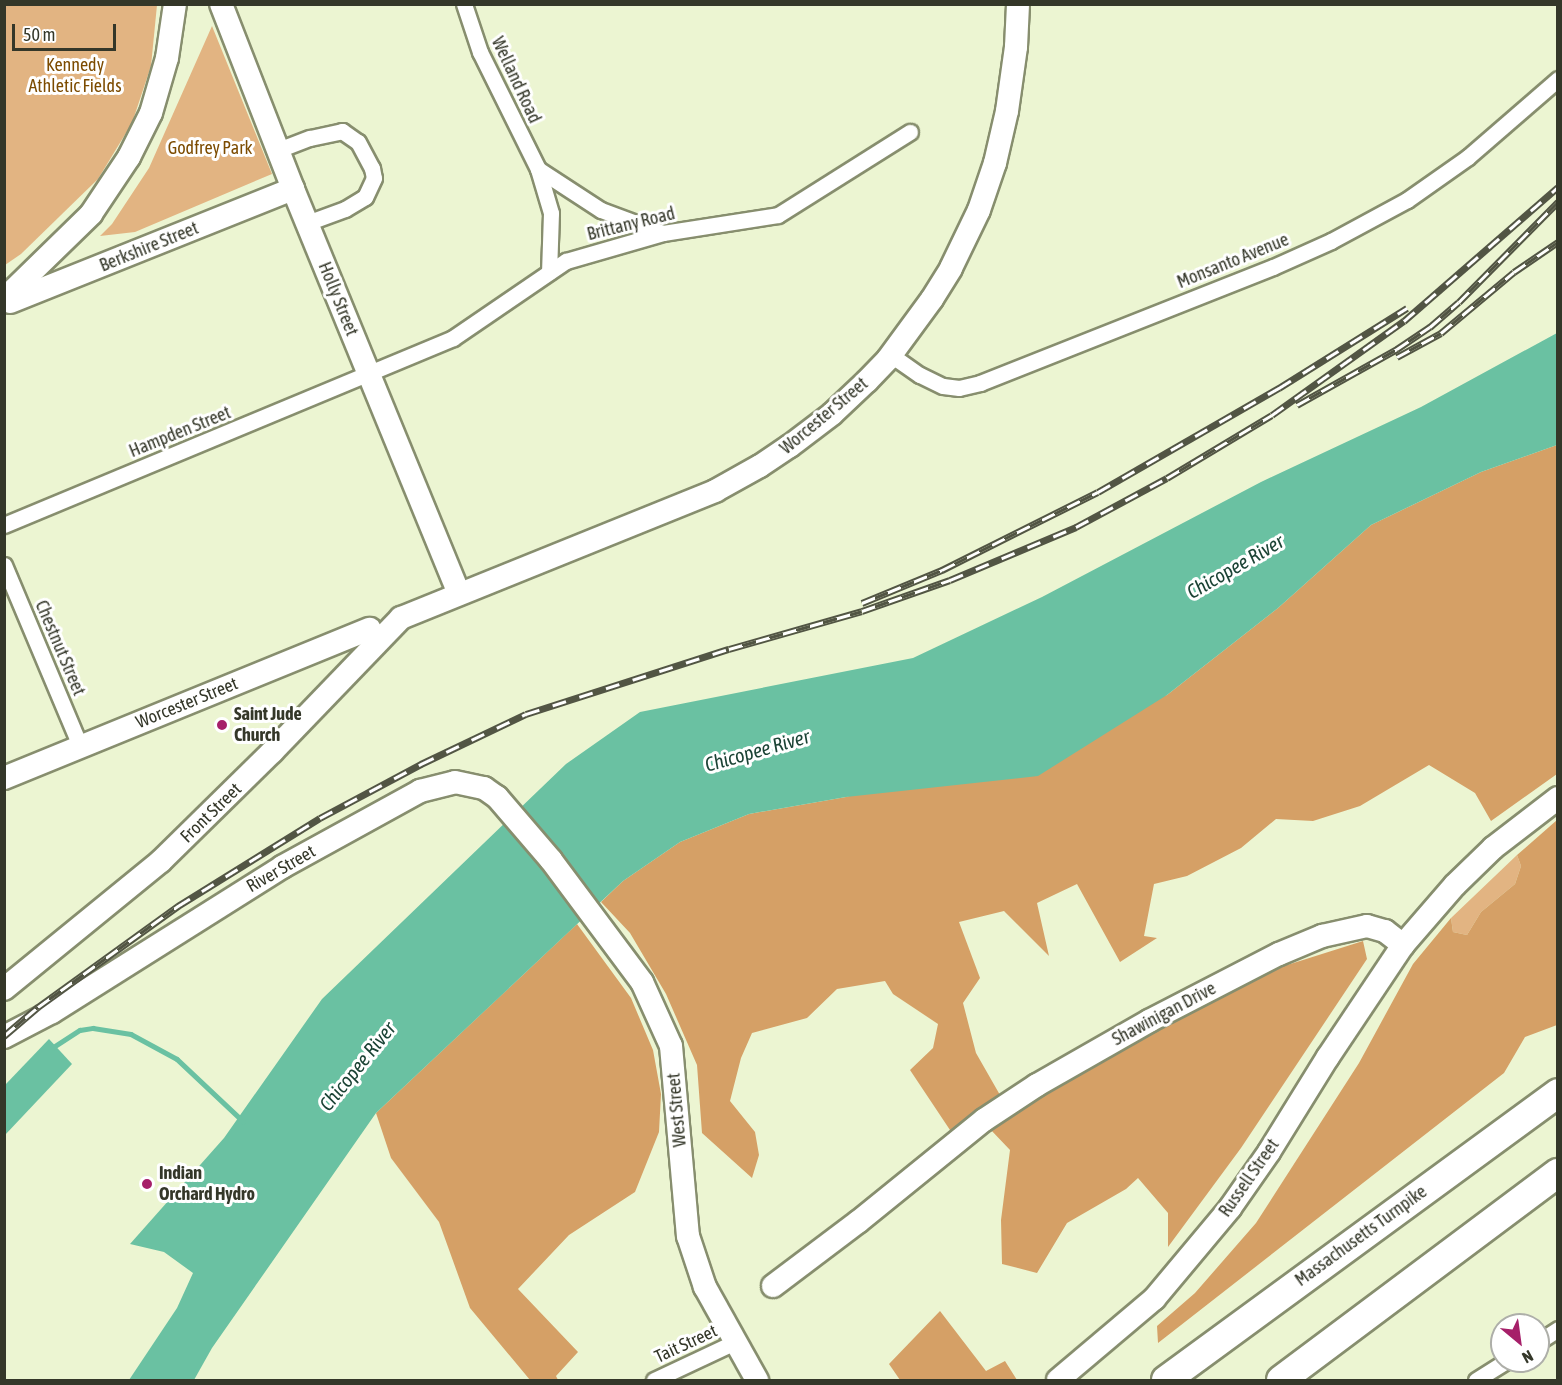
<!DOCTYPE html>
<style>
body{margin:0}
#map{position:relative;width:1562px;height:1385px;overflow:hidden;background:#ecf5d2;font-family:"Asap Condensed",sans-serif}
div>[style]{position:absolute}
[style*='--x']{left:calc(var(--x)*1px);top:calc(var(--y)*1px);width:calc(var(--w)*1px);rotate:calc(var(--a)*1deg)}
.green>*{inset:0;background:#e2b482}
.forest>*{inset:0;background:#d5a066}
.water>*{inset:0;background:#6ac1a2}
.stream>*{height:4.5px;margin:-2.25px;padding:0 2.25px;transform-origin:2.25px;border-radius:2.25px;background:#6ac1a2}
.roads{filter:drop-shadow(2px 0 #878e6e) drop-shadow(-2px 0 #878e6e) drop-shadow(0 2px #878e6e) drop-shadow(0 -2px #878e6e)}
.street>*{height:15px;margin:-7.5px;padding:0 7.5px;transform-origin:7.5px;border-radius:7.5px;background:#fff}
.secondary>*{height:22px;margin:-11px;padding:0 11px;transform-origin:11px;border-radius:11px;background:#fff}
.highway>*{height:28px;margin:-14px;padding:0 14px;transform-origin:14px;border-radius:14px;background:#fff}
.rail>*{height:7px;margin-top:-3.5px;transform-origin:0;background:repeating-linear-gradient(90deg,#fff 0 14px,#525544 0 28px);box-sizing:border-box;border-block:2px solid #525544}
.dots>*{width:16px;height:16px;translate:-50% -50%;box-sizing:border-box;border:3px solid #fff;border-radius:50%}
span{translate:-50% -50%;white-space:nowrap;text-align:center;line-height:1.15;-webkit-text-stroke:6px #fff;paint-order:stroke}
.park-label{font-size:18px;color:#7c4b00}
.street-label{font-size:18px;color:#343729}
.poi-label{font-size:18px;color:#343729;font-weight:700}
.left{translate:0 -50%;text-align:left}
.water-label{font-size:20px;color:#1b4335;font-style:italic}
.frame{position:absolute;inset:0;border:6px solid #343729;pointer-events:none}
.north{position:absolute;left:1490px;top:1313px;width:60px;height:60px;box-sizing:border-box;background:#fff;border:2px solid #aeafa9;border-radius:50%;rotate:151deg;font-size:16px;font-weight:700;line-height:24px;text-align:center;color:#343729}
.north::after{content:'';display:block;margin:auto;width:21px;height:27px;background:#a61f69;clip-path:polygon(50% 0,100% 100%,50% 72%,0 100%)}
.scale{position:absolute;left:12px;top:24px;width:104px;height:27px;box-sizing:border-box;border:3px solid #343729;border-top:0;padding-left:8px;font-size:18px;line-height:21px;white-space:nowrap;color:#343729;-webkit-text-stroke:4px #fff;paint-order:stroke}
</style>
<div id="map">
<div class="green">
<div style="clip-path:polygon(5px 4px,157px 5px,151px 66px,132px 123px,98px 179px,21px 254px,5px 265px)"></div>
<div style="clip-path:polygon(212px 26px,272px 174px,135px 232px,100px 236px,112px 224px,149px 168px)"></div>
<div style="clip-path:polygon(1517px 855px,1521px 866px,1515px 884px,1481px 912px,1467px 935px,1453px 932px,1451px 918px)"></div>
</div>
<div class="forest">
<div style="clip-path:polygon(1557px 445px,1557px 774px,1491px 821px,1475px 793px,1429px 765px,1360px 806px,1313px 821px,1276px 819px,1241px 848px,1187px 876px,1154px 884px,1144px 936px,1157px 938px,1120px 962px,1077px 884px,1037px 903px,1049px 956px,1004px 911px,959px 922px,980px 978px,963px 1003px,976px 1053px,1000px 1095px,952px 1133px,910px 1070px,933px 1048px,938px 1024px,893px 994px,885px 981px,837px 989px,807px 1018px,752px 1033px,741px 1058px,730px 1101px,755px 1132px,759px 1155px,752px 1178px,702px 1133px,697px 1065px,666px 994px,630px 933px,601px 902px,623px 881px,680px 842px,749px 814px,846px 797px,1167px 695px,1278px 608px,1371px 525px,1481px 472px)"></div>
<div style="clip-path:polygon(1557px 820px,1557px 1025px,1525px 1037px,1504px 1073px,1158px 1343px,1157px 1326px,1195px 1293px,1256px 1223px,1359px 1063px,1413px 964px,1451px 918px,1453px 932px,1467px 935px,1481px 912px,1515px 884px,1521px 866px,1517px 855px)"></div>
<div style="clip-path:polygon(577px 924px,631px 998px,653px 1050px,661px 1094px,659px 1132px,635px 1192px,569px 1235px,518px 1289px,578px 1352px,556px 1376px,558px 1380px,530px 1380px,470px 1308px,439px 1222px,391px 1158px,376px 1113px)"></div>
<div style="clip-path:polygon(1363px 941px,1367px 959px,1241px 1148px,1168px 1247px,1168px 1213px,1138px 1178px,1126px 1189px,1067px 1223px,1037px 1273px,1002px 1264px,1001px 1220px,1010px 1150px,990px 1129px,1077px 1074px,1202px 1007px,1284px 966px)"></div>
<div style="clip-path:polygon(940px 1311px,986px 1371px,1005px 1361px,1017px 1380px,900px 1380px,889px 1364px)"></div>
</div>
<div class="water">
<div style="clip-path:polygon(1557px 333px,1557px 445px,1481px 472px,1371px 525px,1278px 608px,1167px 695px,1038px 776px,846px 797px,749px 814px,680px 842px,623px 881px,376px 1113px,212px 1348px,194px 1380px,129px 1380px,177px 1308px,193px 1273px,164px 1252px,130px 1244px,224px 1138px,322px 999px,566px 764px,640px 712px,913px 658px,1042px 597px,1261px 482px,1421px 407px)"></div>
<div style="clip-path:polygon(49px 1039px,72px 1064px,5px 1135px,5px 1085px)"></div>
</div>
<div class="stream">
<div style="--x:52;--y:1048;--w:33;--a:-33"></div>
<div style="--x:80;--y:1030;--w:13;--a:-9"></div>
<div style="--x:93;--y:1028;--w:38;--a:9"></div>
<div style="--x:131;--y:1034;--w:52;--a:28.5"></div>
<div style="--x:177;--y:1059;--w:91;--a:43.2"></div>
</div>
<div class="roads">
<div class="street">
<div style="--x:464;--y:4;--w:51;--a:71.6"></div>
<div style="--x:480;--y:52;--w:131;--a:63.6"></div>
<div style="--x:538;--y:169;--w:75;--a:33.1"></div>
<div style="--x:601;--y:210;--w:66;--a:20.4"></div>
<div style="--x:278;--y:150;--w:34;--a:-21"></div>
<div style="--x:310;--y:138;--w:33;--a:-12"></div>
<div style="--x:342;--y:131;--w:19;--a:35"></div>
<div style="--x:358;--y:142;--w:30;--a:62"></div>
<div style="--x:372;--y:168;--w:10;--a:79"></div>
<div style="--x:374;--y:178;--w:21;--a:115"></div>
<div style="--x:365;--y:197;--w:23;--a:149"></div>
<div style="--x:345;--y:209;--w:40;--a:159.8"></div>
<div style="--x:538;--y:169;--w:46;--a:73.5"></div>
<div style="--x:551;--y:213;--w:59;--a:91.9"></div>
<div style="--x:891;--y:355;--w:35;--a:35"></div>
<div style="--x:920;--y:375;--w:25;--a:26"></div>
<div style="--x:943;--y:386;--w:16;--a:7"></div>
<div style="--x:959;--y:388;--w:22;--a:-13"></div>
<div style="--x:980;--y:383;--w:315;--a:-21.6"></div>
<div style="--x:1273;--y:267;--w:64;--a:-24.1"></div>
<div style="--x:1331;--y:241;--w:86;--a:-28.3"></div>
<div style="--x:1407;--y:200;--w:75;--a:-35.2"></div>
<div style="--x:1468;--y:157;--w:119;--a:-40.9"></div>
<div style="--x:4;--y:525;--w:486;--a:-22.6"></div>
<div style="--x:453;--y:338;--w:137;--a:-34.3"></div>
<div style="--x:566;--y:261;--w:101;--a:-16.1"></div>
<div style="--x:663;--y:233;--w:116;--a:-8.9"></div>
<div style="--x:778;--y:215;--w:156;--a:-32.2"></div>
<div style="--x:4;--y:565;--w:196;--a:67.2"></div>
<div style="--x:1538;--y:1342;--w:24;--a:-33"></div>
<div style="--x:654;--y:1380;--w:89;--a:-25.1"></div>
<div style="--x:1476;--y:1380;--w:36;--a:-32"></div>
</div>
<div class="secondary">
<div style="--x:221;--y:4;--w:199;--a:68.7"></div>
<div style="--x:293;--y:189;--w:437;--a:67.7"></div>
<div style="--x:4;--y:299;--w:122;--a:-44.3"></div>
<div style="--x:91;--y:214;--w:69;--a:-56.3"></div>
<div style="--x:129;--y:157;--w:49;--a:-63.4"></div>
<div style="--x:151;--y:113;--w:57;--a:-73.8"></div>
<div style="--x:167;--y:58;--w:55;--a:-81.6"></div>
<div style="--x:10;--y:302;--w:305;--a:-21.8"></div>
<div style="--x:4;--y:778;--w:395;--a:-22.2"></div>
<div style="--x:4;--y:989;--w:203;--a:-39.2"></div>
<div style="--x:161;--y:861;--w:156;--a:-44.5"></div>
<div style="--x:272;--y:752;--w:186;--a:-46.1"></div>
<div style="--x:401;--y:618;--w:339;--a:-22"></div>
<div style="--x:715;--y:491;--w:51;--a:-29.1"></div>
<div style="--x:760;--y:466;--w:36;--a:-34"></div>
<div style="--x:790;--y:446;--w:53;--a:-37.3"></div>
<div style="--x:832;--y:414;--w:48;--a:-43.3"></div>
<div style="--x:867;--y:381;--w:30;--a:-46"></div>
<div style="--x:888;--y:359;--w:74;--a:-53.7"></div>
<div style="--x:932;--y:299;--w:36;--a:-58"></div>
<div style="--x:951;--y:268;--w:64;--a:-64.2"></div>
<div style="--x:979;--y:210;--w:50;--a:-71.2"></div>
<div style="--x:995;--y:163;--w:53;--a:-77"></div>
<div style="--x:1007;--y:111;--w:65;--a:-82"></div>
<div style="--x:1016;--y:47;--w:43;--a:-87.3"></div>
<div style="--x:4;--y:1037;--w:54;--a:-27.5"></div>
<div style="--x:52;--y:1012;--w:272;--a:-32.2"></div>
<div style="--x:282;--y:867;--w:158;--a:-28.8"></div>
<div style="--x:420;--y:791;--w:36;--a:-14"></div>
<div style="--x:455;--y:782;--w:30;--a:12"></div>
<div style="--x:484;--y:788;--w:16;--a:35"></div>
<div style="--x:497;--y:797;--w:83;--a:49.4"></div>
<div style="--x:551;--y:860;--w:152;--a:53.3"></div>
<div style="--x:642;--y:982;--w:70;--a:65.6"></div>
<div style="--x:671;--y:1046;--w:191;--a:84.9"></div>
<div style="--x:688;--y:1236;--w:54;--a:71.6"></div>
<div style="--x:705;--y:1287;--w:107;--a:60.8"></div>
<div style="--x:773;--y:1286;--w:106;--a:-37"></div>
<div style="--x:858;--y:1222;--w:162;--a:-39"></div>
<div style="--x:984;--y:1120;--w:64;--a:-33.4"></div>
<div style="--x:1037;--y:1085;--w:129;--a:-29.7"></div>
<div style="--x:1149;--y:1021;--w:146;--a:-27.3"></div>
<div style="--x:1279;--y:954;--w:47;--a:-22.7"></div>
<div style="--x:1322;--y:936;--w:46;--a:-12.5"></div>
<div style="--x:1367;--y:926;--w:19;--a:16"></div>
<div style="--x:1385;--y:931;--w:23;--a:38"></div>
<div style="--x:1403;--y:945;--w:79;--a:-49.1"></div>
<div style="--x:1455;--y:885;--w:53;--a:-44.2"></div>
<div style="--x:1493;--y:848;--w:82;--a:-37.6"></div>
<div style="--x:1058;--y:1380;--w:126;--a:-40.2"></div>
<div style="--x:1154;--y:1299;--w:119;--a:-50.1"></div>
<div style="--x:1230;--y:1208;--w:68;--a:-55.1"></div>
<div style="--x:1269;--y:1152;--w:112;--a:-58.2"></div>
<div style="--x:1328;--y:1057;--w:135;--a:-56.2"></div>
</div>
<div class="highway">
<div style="--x:1166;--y:1380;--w:486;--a:-36.2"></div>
<div style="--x:1281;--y:1380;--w:346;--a:-36.8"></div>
</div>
</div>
<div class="rail">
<div style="--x:1397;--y:357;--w:50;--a:-28.6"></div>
<div style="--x:1441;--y:333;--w:95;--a:-39.9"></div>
<div style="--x:1514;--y:272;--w:53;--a:-34.3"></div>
<div style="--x:1297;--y:405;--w:115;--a:-29.2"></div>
<div style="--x:1397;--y:349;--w:40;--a:-34"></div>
<div style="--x:1430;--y:327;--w:38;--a:-41"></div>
<div style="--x:1459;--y:302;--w:141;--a:-45.3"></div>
<div style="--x:862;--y:603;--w:87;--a:-22.4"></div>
<div style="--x:942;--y:570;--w:174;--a:-26.6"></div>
<div style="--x:1098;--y:492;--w:209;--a:-29.9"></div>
<div style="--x:1279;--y:388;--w:151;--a:-32"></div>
<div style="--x:4;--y:1036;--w:45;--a:-40.5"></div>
<div style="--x:38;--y:1007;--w:173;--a:-35.8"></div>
<div style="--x:178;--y:906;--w:167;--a:-31.8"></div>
<div style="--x:320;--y:818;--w:115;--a:-28.1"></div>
<div style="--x:421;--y:764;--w:116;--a:-25.5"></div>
<div style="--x:526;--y:714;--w:213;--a:-17.8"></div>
<div style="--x:729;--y:649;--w:138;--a:-15.9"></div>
<div style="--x:862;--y:611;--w:93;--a:-19.4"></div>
<div style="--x:950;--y:580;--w:137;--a:-22.8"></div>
<div style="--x:1076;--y:527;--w:103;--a:-28.3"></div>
<div style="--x:1167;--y:478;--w:122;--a:-31"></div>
<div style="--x:1272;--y:415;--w:162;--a:-35.5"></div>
<div style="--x:1404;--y:321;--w:204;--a:-41"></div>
</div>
<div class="dots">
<div style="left:222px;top:725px;background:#a61f69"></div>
<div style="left:147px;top:1184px;background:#a61f69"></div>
</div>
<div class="park-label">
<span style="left:75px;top:76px">Kennedy<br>Athletic Fields</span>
<span style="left:210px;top:148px">Godfrey Park</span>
</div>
<div class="street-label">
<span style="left:516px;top:80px;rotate:65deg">Welland Road</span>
<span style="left:631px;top:224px;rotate:-14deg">Brittany Road</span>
<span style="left:149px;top:247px;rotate:-22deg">Berkshire Street</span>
<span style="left:1233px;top:261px;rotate:-22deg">Monsanto Avenue</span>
<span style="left:338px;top:299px;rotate:68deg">Holly Street</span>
<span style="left:824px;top:416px;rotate:-40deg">Worcester Street</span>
<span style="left:180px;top:432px;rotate:-22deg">Hampden Street</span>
<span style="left:60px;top:648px;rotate:67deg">Chestnut Street</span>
<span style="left:187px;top:703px;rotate:-22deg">Worcester Street</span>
<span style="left:211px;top:813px;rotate:-44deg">Front Street</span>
<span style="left:281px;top:869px;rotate:-30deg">River Street</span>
<span style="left:1164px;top:1014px;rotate:-28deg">Shawinigan Drive</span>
<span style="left:677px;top:1110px;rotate:-95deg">West Street</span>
<span style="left:1249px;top:1178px;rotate:-55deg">Russell Street</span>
<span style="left:1361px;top:1236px;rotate:-36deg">Massachusetts Turnpike</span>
<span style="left:686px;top:1344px;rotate:-25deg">Tait Street</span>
</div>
<div class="poi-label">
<span class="left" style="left:234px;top:725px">Saint Jude<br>Church</span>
<span class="left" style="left:159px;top:1184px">Indian<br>Orchard Hydro</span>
</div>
<div class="water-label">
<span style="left:1235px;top:566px;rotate:-30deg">Chicopee River</span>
<span style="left:757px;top:750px;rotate:-16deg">Chicopee River</span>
<span style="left:357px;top:1066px;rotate:-51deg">Chicopee River</span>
</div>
<div class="frame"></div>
<div class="north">N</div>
<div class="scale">50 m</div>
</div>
